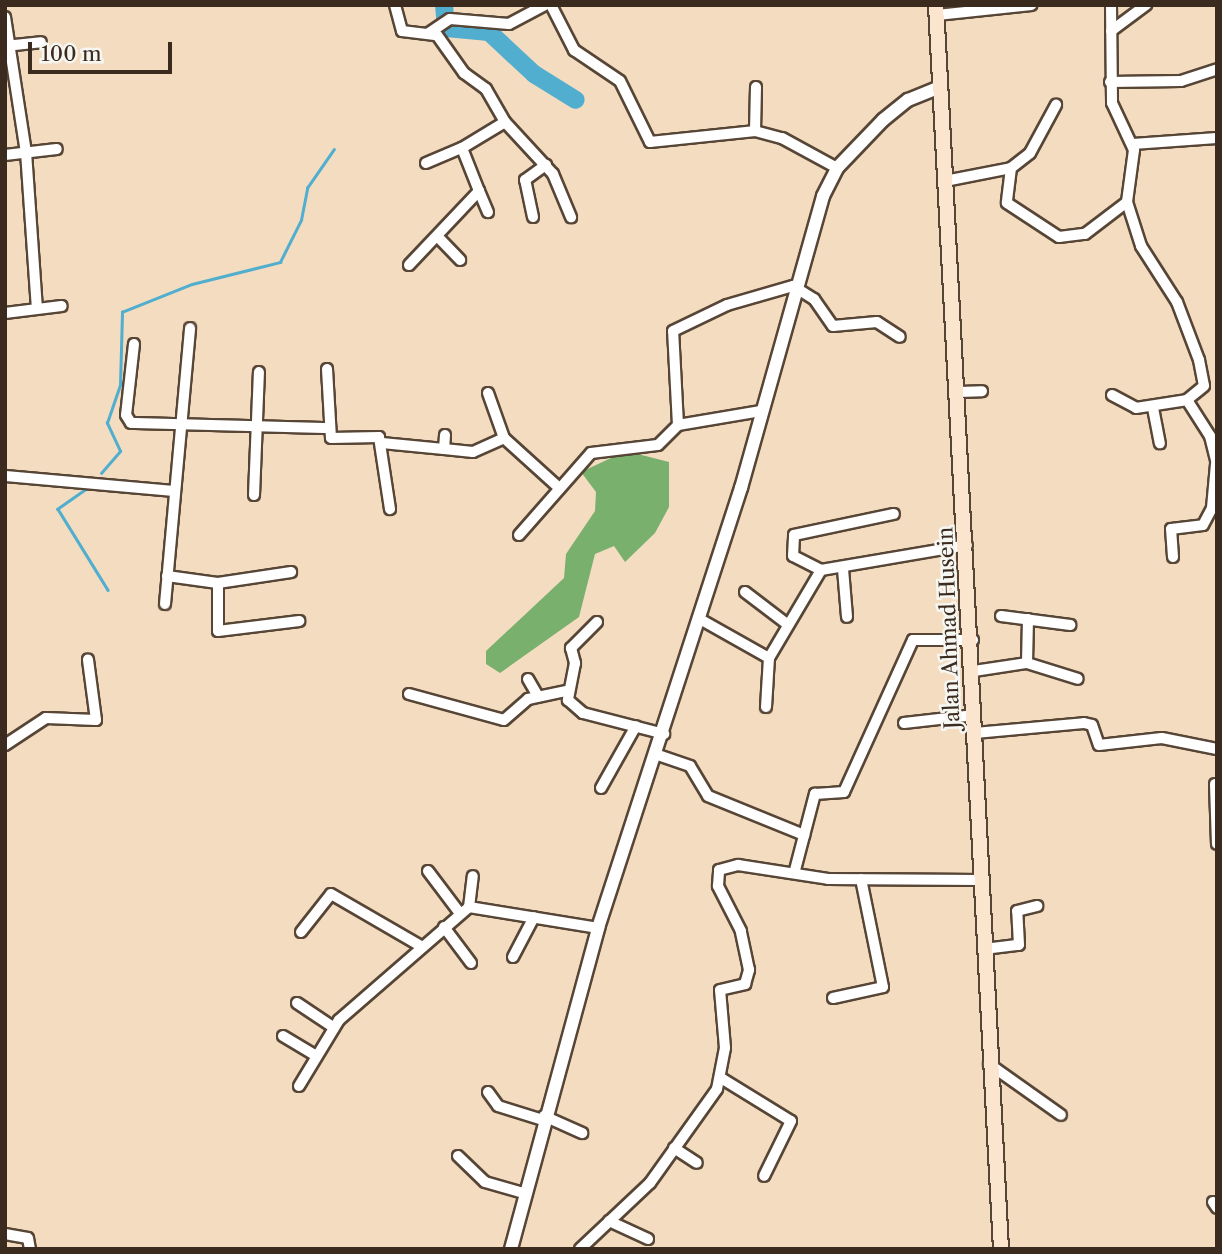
<!DOCTYPE html>
<style>
body{margin:0}
#map{position:relative;width:1222px;height:1254px;overflow:hidden;background:#f3dcbf;font-family:"Libre Caslon Text",serif}
div>[style]{position:absolute}
[style*='--x']{left:calc(var(--x)*1px);top:calc(var(--y)*1px);width:calc(var(--w)*1px);rotate:calc(var(--a)*1deg)}
.forest>*{inset:0;background:#7ab06d}
.stream>*{height:2.5px;margin:-1.25px;padding:0 1.25px;transform-origin:1.25px;border-radius:1.25px;background:#51aecf}
.river>*{height:18px;margin:-9px;padding:0 9px;transform-origin:9px;border-radius:9px;background:#51aecf}
.roads{filter:drop-shadow(2px 0 #574536) drop-shadow(-2px 0 #574536) drop-shadow(0 2px #574536) drop-shadow(0 -2px #574536)}
.minor>*{height:10px;margin:-5px;padding:0 5px;transform-origin:5px;border-radius:5px;background:#fff}
.tertiary>*{height:12px;margin:-6px;padding:0 6px;transform-origin:6px;border-radius:6px;background:#fff}
.secondary>*{height:14px;margin:-7px;padding:0 7px;transform-origin:7px;border-radius:7px;background:#fce5cf}
span{translate:-50% -50%;white-space:nowrap;text-align:center;line-height:1.15;-webkit-text-stroke:5px #f6f6f2;paint-order:stroke}
.street-label{font-size:21px;color:#3b2a1e}
.frame{position:absolute;inset:0;border:7px solid #3b2a1e;pointer-events:none}
.scale{position:absolute;left:28px;top:42px;width:144px;height:32px;box-sizing:border-box;border:4px solid #3b2a1e;border-top:0;padding-left:9px;font-size:21px;line-height:24px;white-space:nowrap;color:#3b2a1e;-webkit-text-stroke:5px #f6f6f2;paint-order:stroke}
</style>
<div id="map">
<div class="forest">
<div style="clip-path:polygon(626px 451px,669px 462px,669px 507px,655px 533px,625px 562px,614px 546px,595px 554px,579px 617px,500px 673px,486px 664px,486px 651px,564px 578px,566px 554px,595px 511px,596px 492px,581px 472px)"></div>
</div>
<div class="stream">
<div style="--x:101;--y:473;--w:29;--a:-49"></div>
<div style="--x:120;--y:451;--w:31;--a:-115"></div>
<div style="--x:107;--y:423;--w:40;--a:-71.1"></div>
<div style="--x:120;--y:385;--w:73;--a:-88.4"></div>
<div style="--x:122;--y:312;--w:75;--a:-21.8"></div>
<div style="--x:192;--y:284;--w:91;--a:-14"></div>
<div style="--x:280;--y:262;--w:47;--a:-63.4"></div>
<div style="--x:301;--y:220;--w:33;--a:-79"></div>
<div style="--x:307;--y:188;--w:47;--a:-55.3"></div>
<div style="--x:88;--y:488;--w:37;--a:145"></div>
<div style="--x:58;--y:509;--w:95;--a:58.3"></div>
</div>
<div class="river">
<div style="--x:444;--y:5;--w:23;--a:85"></div>
<div style="--x:446;--y:28;--w:43;--a:5.3"></div>
<div style="--x:489;--y:32;--w:62;--a:43"></div>
<div style="--x:534;--y:74;--w:49;--a:31.8"></div>
</div>
<div class="roads">
<div class="minor">
<div style="--x:395;--y:5;--w:27;--a:75"></div>
<div style="--x:402;--y:31;--w:35;--a:7"></div>
<div style="--x:437;--y:35;--w:47;--a:54.6"></div>
<div style="--x:464;--y:73;--w:27;--a:36"></div>
<div style="--x:486;--y:89;--w:38;--a:60"></div>
<div style="--x:505;--y:122;--w:71;--a:47.3"></div>
<div style="--x:553;--y:174;--w:47;--a:67.3"></div>
<div style="--x:551;--y:5;--w:51;--a:62.9"></div>
<div style="--x:574;--y:50;--w:55;--a:34"></div>
<div style="--x:620;--y:81;--w:68;--a:63.8"></div>
<div style="--x:650;--y:142;--w:106;--a:-6"></div>
<div style="--x:755;--y:131;--w:28;--a:15"></div>
<div style="--x:782;--y:138;--w:63;--a:28.6"></div>
<div style="--x:1111;--y:5;--w:98;--a:89.4"></div>
<div style="--x:1112;--y:103;--w:52;--a:64.9"></div>
<div style="--x:1134;--y:150;--w:52;--a:97.7"></div>
<div style="--x:1127;--y:202;--w:46;--a:72.3"></div>
<div style="--x:1141;--y:246;--w:67;--a:57.3"></div>
<div style="--x:1177;--y:302;--w:62;--a:69.2"></div>
<div style="--x:1199;--y:360;--w:26;--a:79"></div>
<div style="--x:1204;--y:386;--w:22;--a:141"></div>
<div style="--x:937;--y:15;--w:95;--a:-6.1"></div>
<div style="--x:5;--y:17;--w:137;--a:81.2"></div>
<div style="--x:26;--y:152;--w:156;--a:86"></div>
<div style="--x:1111;--y:31;--w:44;--a:-36.6"></div>
<div style="--x:429;--y:33;--w:25;--a:-34"></div>
<div style="--x:450;--y:19;--w:59;--a:4.8"></div>
<div style="--x:509;--y:24;--w:40;--a:-28"></div>
<div style="--x:5;--y:46;--w:36;--a:-6"></div>
<div style="--x:1110;--y:82;--w:71;--a:-0.8"></div>
<div style="--x:1181;--y:81;--w:38;--a:-18"></div>
<div style="--x:755;--y:131;--w:44;--a:-88.7"></div>
<div style="--x:1133;--y:144;--w:84;--a:-4.1"></div>
<div style="--x:5;--y:155;--w:52;--a:-6.6"></div>
<div style="--x:426;--y:163;--w:39;--a:-23"></div>
<div style="--x:1011;--y:168;--w:35;--a:97"></div>
<div style="--x:1007;--y:203;--w:62;--a:33.2"></div>
<div style="--x:1059;--y:237;--w:26;--a:-7"></div>
<div style="--x:1085;--y:234;--w:53;--a:-37.3"></div>
<div style="--x:945;--y:181;--w:67;--a:-11.1"></div>
<div style="--x:1011;--y:168;--w:24;--a:-38"></div>
<div style="--x:1030;--y:153;--w:55;--a:-61.6"></div>
<div style="--x:479;--y:191;--w:23;--a:67"></div>
<div style="--x:533;--y:217;--w:38;--a:-102"></div>
<div style="--x:525;--y:180;--w:26;--a:-36"></div>
<div style="--x:438;--y:237;--w:32;--a:46"></div>
<div style="--x:409;--y:265;--w:102;--a:-46.6"></div>
<div style="--x:479;--y:191;--w:46;--a:-111.6"></div>
<div style="--x:462;--y:148;--w:50;--a:-31.2"></div>
<div style="--x:5;--y:313;--w:57;--a:-7"></div>
<div style="--x:134;--y:344;--w:71;--a:96.4"></div>
<div style="--x:126;--y:415;--w:9;--a:58"></div>
<div style="--x:131;--y:423;--w:197;--a:1.5"></div>
<div style="--x:327;--y:369;--w:69;--a:86.7"></div>
<div style="--x:331;--y:438;--w:48;--a:-1.2"></div>
<div style="--x:379;--y:437;--w:73;--a:81.3"></div>
<div style="--x:959;--y:392;--w:23;--a:-2"></div>
<div style="--x:488;--y:393;--w:48;--a:70.4"></div>
<div style="--x:504;--y:438;--w:70;--a:42.1"></div>
<div style="--x:1112;--y:395;--w:27;--a:28"></div>
<div style="--x:1136;--y:408;--w:52;--a:-8.9"></div>
<div style="--x:1187;--y:400;--w:43;--a:57.4"></div>
<div style="--x:1210;--y:436;--w:30;--a:76"></div>
<div style="--x:1153;--y:408;--w:36;--a:79"></div>
<div style="--x:678;--y:425;--w:94;--a:-93"></div>
<div style="--x:673;--y:331;--w:60;--a:-25.7"></div>
<div style="--x:727;--y:305;--w:69;--a:-16.1"></div>
<div style="--x:793;--y:286;--w:25;--a:32"></div>
<div style="--x:814;--y:299;--w:33;--a:55"></div>
<div style="--x:833;--y:326;--w:44;--a:-5.2"></div>
<div style="--x:877;--y:322;--w:27;--a:33"></div>
<div style="--x:445;--y:435;--w:14;--a:94"></div>
<div style="--x:444;--y:449;--w:29;--a:6"></div>
<div style="--x:473;--y:452;--w:34;--a:-24"></div>
<div style="--x:382;--y:443;--w:62;--a:5.5"></div>
<div style="--x:5;--y:476;--w:170;--a:5.1"></div>
<div style="--x:254;--y:495;--w:123;--a:-87.7"></div>
<div style="--x:519;--y:535;--w:109;--a:-48.7"></div>
<div style="--x:591;--y:453;--w:67;--a:-6.8"></div>
<div style="--x:658;--y:445;--w:28;--a:-45"></div>
<div style="--x:678;--y:425;--w:84;--a:-9.6"></div>
<div style="--x:1173;--y:557;--w:28;--a:-94"></div>
<div style="--x:1171;--y:529;--w:32;--a:-7"></div>
<div style="--x:1203;--y:525;--w:19;--a:-62"></div>
<div style="--x:1212;--y:508;--w:44;--a:-84.8"></div>
<div style="--x:843;--y:569;--w:48;--a:85.2"></div>
<div style="--x:821;--y:570;--w:31;--a:-153"></div>
<div style="--x:793;--y:556;--w:21;--a:-87"></div>
<div style="--x:794;--y:535;--w:102;--a:-11.9"></div>
<div style="--x:167;--y:576;--w:51;--a:7.8"></div>
<div style="--x:218;--y:583;--w:74;--a:-8.6"></div>
<div style="--x:218;--y:583;--w:48;--a:90"></div>
<div style="--x:218;--y:631;--w:82;--a:-7"></div>
<div style="--x:745;--y:592;--w:53;--a:37.3"></div>
<div style="--x:165;--y:604;--w:277;--a:-84.8"></div>
<div style="--x:1001;--y:616;--w:70;--a:7.4"></div>
<div style="--x:698;--y:618;--w:81;--a:29.4"></div>
<div style="--x:769;--y:658;--w:102;--a:-59.4"></div>
<div style="--x:821;--y:570;--w:148;--a:-9.7"></div>
<div style="--x:597;--y:622;--w:37;--a:135"></div>
<div style="--x:571;--y:648;--w:16;--a:75"></div>
<div style="--x:575;--y:663;--w:38;--a:101"></div>
<div style="--x:568;--y:700;--w:20;--a:41"></div>
<div style="--x:583;--y:713;--w:84;--a:14.5"></div>
<div style="--x:1027;--y:663;--w:44;--a:-88.7"></div>
<div style="--x:974;--y:671;--w:54;--a:-8.6"></div>
<div style="--x:1027;--y:663;--w:53;--a:17.4"></div>
<div style="--x:528;--y:679;--w:20;--a:60"></div>
<div style="--x:409;--y:694;--w:98;--a:15.3"></div>
<div style="--x:504;--y:720;--w:32;--a:-41"></div>
<div style="--x:528;--y:699;--w:38;--a:-12"></div>
<div style="--x:766;--y:707;--w:49;--a:-86.5"></div>
<div style="--x:904;--y:723;--w:71;--a:-6.4"></div>
<div style="--x:975;--y:733;--w:109;--a:-5.2"></div>
<div style="--x:1084;--y:723;--w:8;--a:14"></div>
<div style="--x:1092;--y:725;--w:21;--a:71"></div>
<div style="--x:1099;--y:745;--w:63;--a:-6.3"></div>
<div style="--x:1162;--y:738;--w:56;--a:11.3"></div>
<div style="--x:5;--y:745;--w:49;--a:-33.4"></div>
<div style="--x:46;--y:718;--w:50;--a:2.3"></div>
<div style="--x:96;--y:720;--w:61;--a:-97.6"></div>
<div style="--x:658;--y:755;--w:34;--a:19"></div>
<div style="--x:690;--y:766;--w:35;--a:59"></div>
<div style="--x:708;--y:796;--w:104;--a:22.1"></div>
<div style="--x:1215;--y:784;--w:60;--a:88.1"></div>
<div style="--x:601;--y:788;--w:71;--a:-60.6"></div>
<div style="--x:795;--y:870;--w:79;--a:-75.3"></div>
<div style="--x:815;--y:794;--w:29;--a:-4"></div>
<div style="--x:844;--y:792;--w:167;--a:-65.6"></div>
<div style="--x:913;--y:640;--w:60;--a:0"></div>
<div style="--x:428;--y:871;--w:51;--a:52.9"></div>
<div style="--x:469;--y:907;--w:131;--a:9.2"></div>
<div style="--x:444;--y:927;--w:45;--a:53.1"></div>
<div style="--x:301;--y:932;--w:48;--a:-51.7"></div>
<div style="--x:331;--y:894;--w:102;--a:30.1"></div>
<div style="--x:984;--y:949;--w:35;--a:-7"></div>
<div style="--x:1019;--y:945;--w:34;--a:-93"></div>
<div style="--x:1017;--y:911;--w:21;--a:-14"></div>
<div style="--x:513;--y:957;--w:45;--a:-62.3"></div>
<div style="--x:833;--y:998;--w:51;--a:-12.4"></div>
<div style="--x:883;--y:987;--w:110;--a:-101.5"></div>
<div style="--x:297;--y:1003;--w:43;--a:33.7"></div>
<div style="--x:283;--y:1036;--w:39;--a:31"></div>
<div style="--x:989;--y:1064;--w:88;--a:35.3"></div>
<div style="--x:721;--y:1078;--w:82;--a:31.6"></div>
<div style="--x:791;--y:1121;--w:61;--a:116.1"></div>
<div style="--x:299;--y:1086;--w:77;--a:-58.8"></div>
<div style="--x:339;--y:1020;--w:172;--a:-41"></div>
<div style="--x:469;--y:907;--w:31;--a:-83"></div>
<div style="--x:488;--y:1092;--w:17;--a:54"></div>
<div style="--x:498;--y:1106;--w:47;--a:17.3"></div>
<div style="--x:544;--y:1116;--w:42;--a:24.1"></div>
<div style="--x:674;--y:1148;--w:27;--a:33"></div>
<div style="--x:458;--y:1156;--w:37;--a:44"></div>
<div style="--x:485;--y:1182;--w:40;--a:16"></div>
<div style="--x:1213;--y:1202;--w:7;--a:56"></div>
<div style="--x:609;--y:1221;--w:43;--a:24.8"></div>
<div style="--x:5;--y:1234;--w:23;--a:10"></div>
<div style="--x:28;--y:1238;--w:11;--a:80"></div>
<div style="--x:580;--y:1249;--w:96;--a:-43.3"></div>
<div style="--x:650;--y:1183;--w:115;--a:-54.5"></div>
<div style="--x:717;--y:1089;--w:42;--a:-79"></div>
<div style="--x:725;--y:1048;--w:58;--a:-94.9"></div>
<div style="--x:720;--y:990;--w:26;--a:-13"></div>
<div style="--x:745;--y:984;--w:15;--a:-74"></div>
<div style="--x:749;--y:970;--w:40;--a:-102"></div>
<div style="--x:741;--y:931;--w:51;--a:-117.1"></div>
<div style="--x:718;--y:886;--w:16;--a:-86"></div>
<div style="--x:719;--y:870;--w:20;--a:-15"></div>
<div style="--x:738;--y:865;--w:91;--a:8.8"></div>
<div style="--x:828;--y:879;--w:152;--a:0.4"></div>
</div>
<div class="tertiary">
<div style="--x:511;--y:1249;--w:333;--a:-74.8"></div>
<div style="--x:598;--y:928;--w:463;--a:-72"></div>
<div style="--x:741;--y:488;--w:303;--a:-74.3"></div>
<div style="--x:823;--y:196;--w:31;--a:-63"></div>
<div style="--x:837;--y:168;--w:66;--a:-46.2"></div>
<div style="--x:883;--y:120;--w:32;--a:-39"></div>
<div style="--x:908;--y:100;--w:35;--a:-22"></div>
</div>
<div class="secondary">
<div style="--x:936;--y:5;--w:1246;--a:87.01"></div>
</div>
</div>
<div class="street-label">
<span style="left:949px;top:628px;rotate:-92deg">Jalan Ahmad Husein</span>
</div>
<div class="frame"></div>
<div class="scale">100 m</div>
</div>
